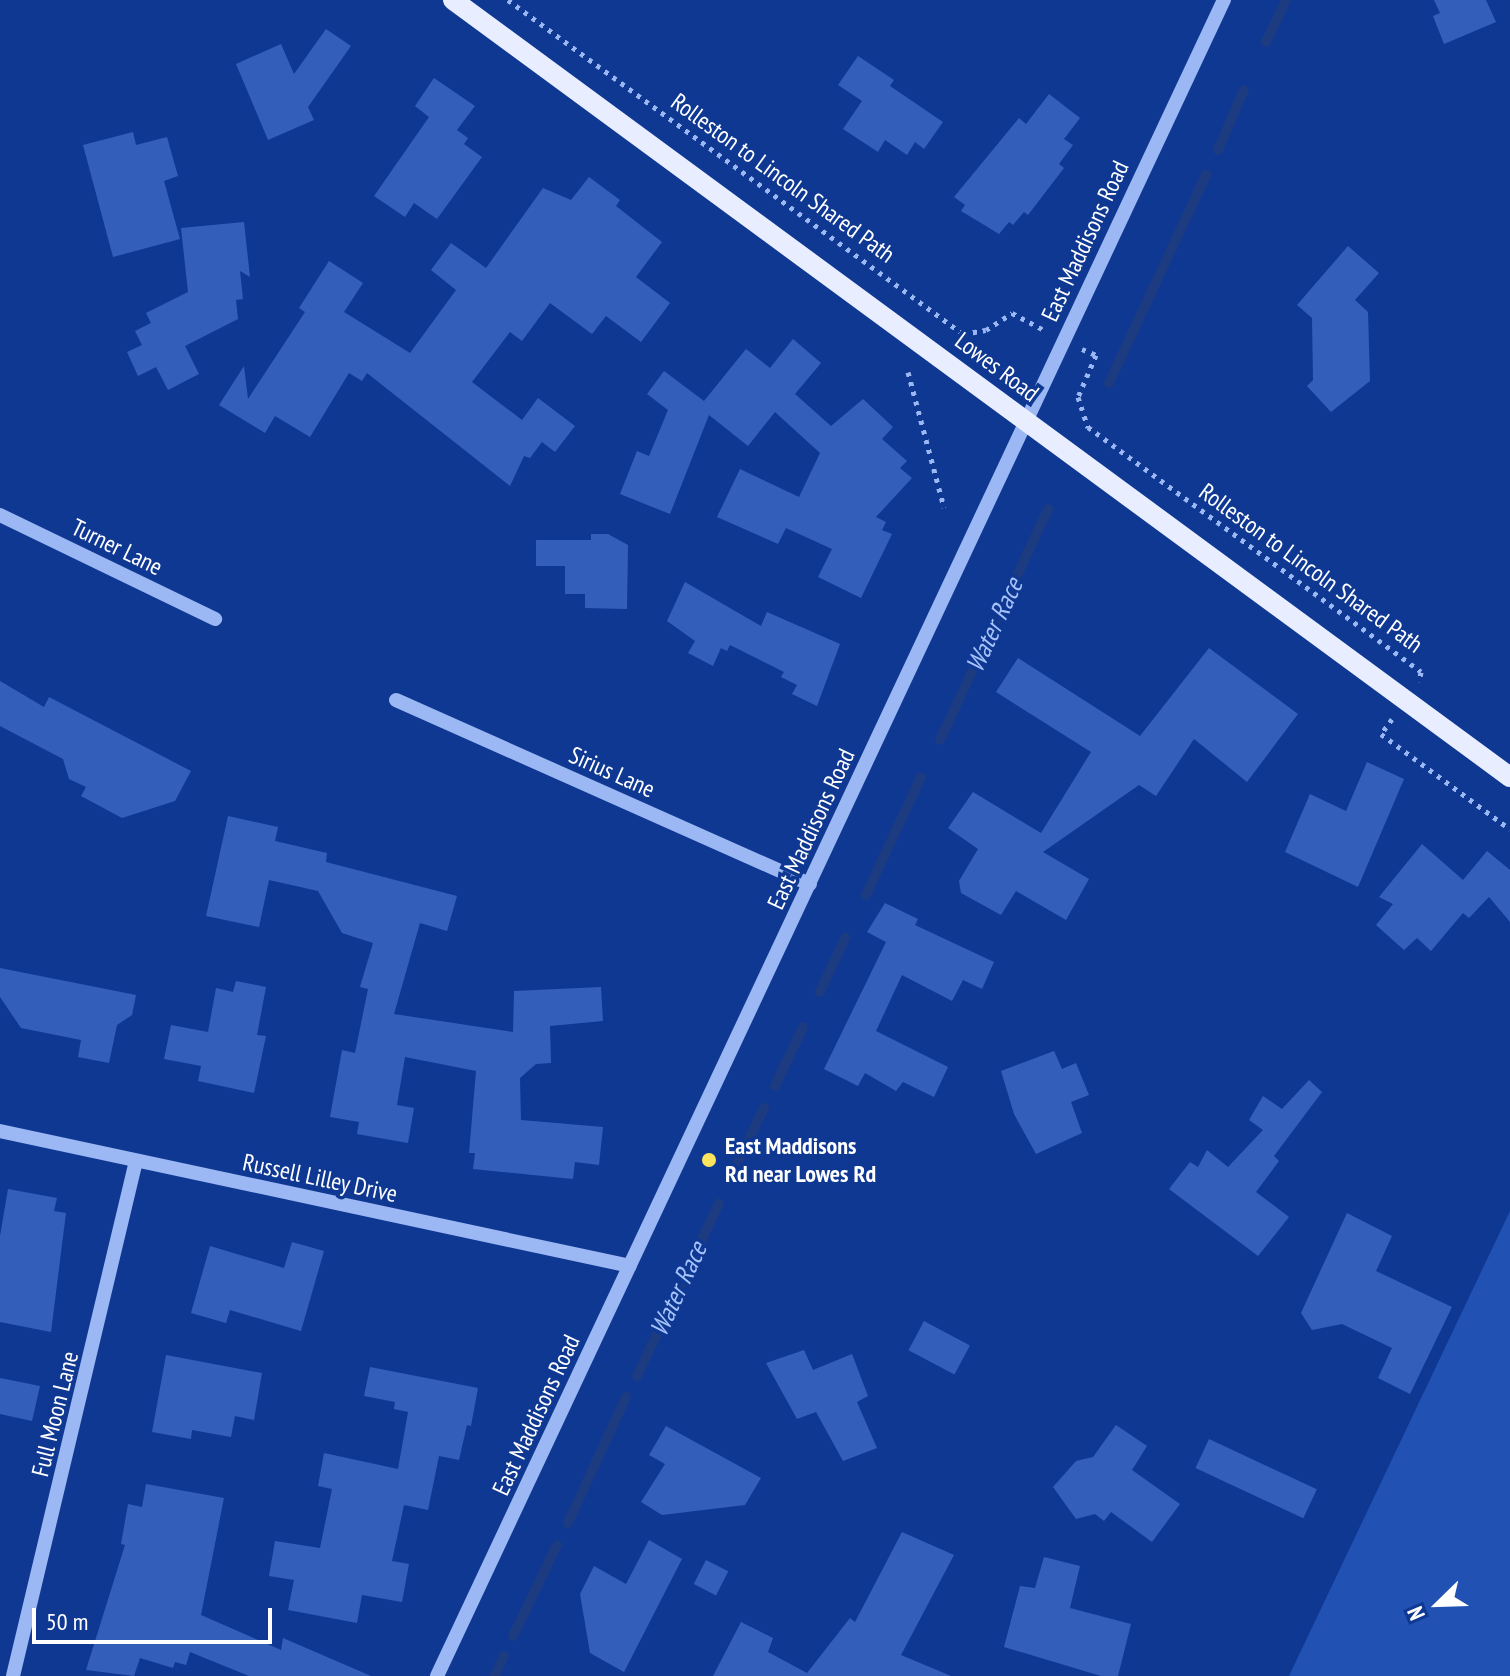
<!DOCTYPE html>
<style>
body{margin:0}
#map{position:relative;width:1510px;height:1676px;overflow:hidden;background:#0f3893;font-family:"PT Sans Narrow",sans-serif}
div>[style]{position:absolute}
[style*='--x']{left:calc(var(--x)*1px);top:calc(var(--y)*1px);width:calc(var(--w)*1px);rotate:calc(var(--a)*1deg)}
.green>*{inset:0;background:#2051b3}
.stream>*{height:10px;margin:-5px;padding:0 5px;transform-origin:5px;border-radius:5px;background:#1c3b80}
.building>*{inset:0;background:#335fbb;transform-origin:0 0}
.path>*{height:5px;margin-top:-2.5px;transform-origin:0;background:repeating-linear-gradient(90deg,#9bb8f4 0 4px,transparent 0 10px)}
.minor>*{height:14px;margin:-7px;padding:0 7px;transform-origin:7px;border-radius:7px;background:#9bb8f4}
.major>*{height:20px;margin:-10px;padding:0 10px;transform-origin:10px;border-radius:10px;background:#e8eeff}
.dots>*{width:22px;height:22px;translate:-50% -50%;box-sizing:border-box;border:4px solid #0f3893;border-radius:50%}
span{translate:-50% -50%;white-space:nowrap;text-align:center;line-height:1.15;-webkit-text-stroke:7px #0f3893;paint-order:stroke}
.street-label{font-size:24px;color:#fff}
.poi-label{font-size:24px;color:#fff;font-weight:700}
.left{translate:0 -50%;text-align:left}
.water-label{font-size:26px;color:#a7c3fb;font-style:italic}
.north{position:absolute;left:1398px;top:1564px;width:80px;height:80px;-webkit-text-stroke:6px #0f3893;paint-order:stroke;rotate:247deg;font-size:22px;font-weight:700;line-height:32px;text-align:center;color:#fff}
.north::after{content:'';display:block;margin:auto;width:28px;height:36px;background:#fff;clip-path:polygon(50% 0,100% 100%,50% 72%,0 100%)}
.scale{position:absolute;left:32px;top:1608px;width:240px;height:36px;box-sizing:border-box;border:4px solid #fff;border-top:0;padding-left:10px;font-size:24px;line-height:28px;white-space:nowrap;color:#fff;-webkit-text-stroke:6px #0f3893;paint-order:stroke}
</style>
<div id="map">
<div class="green">
<div style="clip-path:polygon(1510px 1211px,1510px 1676px,1289px 1676px)"></div>
</div>
<div class="stream">
<div style="--x:1266;--y:42;--w:47;--a:-64.5"></div>
<div style="--x:1218;--y:150;--w:65;--a:-66.6"></div>
<div style="--x:1109;--y:383;--w:230;--a:-65"></div>
<div style="--x:940;--y:740;--w:255;--a:-64.9"></div>
<div style="--x:866;--y:895;--w:130;--a:-65"></div>
<div style="--x:820;--y:992;--w:60;--a:-65.2"></div>
<div style="--x:775;--y:1086;--w:65;--a:-64.6"></div>
<div style="--x:731;--y:1176;--w:76;--a:-64.1"></div>
<div style="--x:637;--y:1376;--w:191;--a:-64.6"></div>
<div style="--x:568;--y:1523;--w:139;--a:-65.3"></div>
<div style="--x:513;--y:1636;--w:101;--a:-64.2"></div>
<div style="--x:495;--y:1676;--w:22;--a:-66"></div>
</div>
<div class="building">
<div style="clip-path:polygon(1434px 0,1486px 0,1496px 22px,1444px 44px,1433px 16px,1440px 13px)"></div>
<div style="clip-path:polygon(326px 29px,351px 46px,308px 107px,314px 120px,268px 140px,236px 64px,281px 44px,294px 74px)"></div>
<div style="clip-path:polygon(858px 56px,894px 80px,890px 86px,943px 122px,924px 149px,915px 142px,907px 155px,885px 140px,878px 152px,843px 129px,862px 101px,838px 85px)"></div>
<div style="clip-path:polygon(434px 78px,475px 106px,457px 130px,468px 138px,464px 144px,482px 157px,437px 219px,414px 203px,405px 217px,374px 196px,429px 117px,415px 106px)"></div>
<div style="clip-path:polygon(1049px 94px,1080px 118px,1064px 139px,1073px 145px,1059px 164px,1064px 168px,1028px 215px,1024px 212px,1013px 225px,1009px 222px,999px 234px,961px 211px,965px 205px,954px 197px,1019px 118px,1026px 124px)"></div>
<div style="clip-path:polygon(133px 132px,136px 145px,167px 137px,178px 176px,164px 181px,180px 239px,113px 257px,83px 145px)"></div>
<div style="clip-path:polygon(589px 177px,620px 200px,616px 206px,662px 242px,636px 277px,670px 303px,641px 342px,606px 316px,592px 334px,550px 303px,522px 341px,510px 332px,472px 382px,522px 420px,538px 398px,575px 426px,555px 452px,542px 442px,530px 458px,524px 456px,510px 486px,367px 373px,362px 381px,349px 373px,310px 437px,275px 416px,265px 433px,219px 405px,244px 366px,248px 399px,305px 312px,299px 308px,329px 261px,363px 283px,344px 312px,410px 353px,456px 290px,431px 270px,451px 243px,486px 268px,543px 188px,571px 200px)"></div>
<div style="clip-path:polygon(244px 222px,250px 277px,240px 271px,243px 299px,236px 300px,238px 319px,185px 346px,199px 374px,168px 390px,156px 367px,138px 376px,127px 352px,142px 345px,135px 331px,151px 323px,146px 313px,188px 292px,181px 228px)"></div>
<div style="clip-path:polygon(1348px 246px,1379px 273px,1355px 300px,1368px 312px,1370px 381px,1331px 412px,1307px 386px,1313px 380px,1312px 318px,1297px 305px)"></div>
<div style="clip-path:polygon(793px 339px,821px 363px,795px 394px,831px 426px,863px 399px,893px 427px,882px 439px,907px 461px,900px 468px,912px 478px,876px 517px,886px 522px,882px 530px,892px 534px,861px 598px,818px 577px,832px 549px,786px 528px,778px 544px,717px 517px,740px 469px,799px 497px,820px 453px,775px 412px,748px 446px,709px 415px,670px 514px,620px 494px,637px 451px,649px 456px,668px 410px,647px 394px,664px 371px,704px 401px,746px 349px,770px 368px)"></div>
<div style="clip-path:polygon(591px 534px,608px 534px,628px 545px,627px 609px,585px 608px,585px 594px,565px 594px,565px 566px,536px 566px,536px 540px,591px 540px)"></div>
<div style="clip-path:polygon(685px 582px,761px 626px,767px 612px,840px 644px,817px 706px,792px 694px,797px 685px,781px 677px,784px 672px,730px 645px,727px 651px,721px 648px,713px 666px,688px 653px,695px 641px,667px 621px)"></div>
<div style="clip-path:polygon(1209px 648px,1298px 714px,1247px 782px,1194px 739px,1156px 796px,1139px 785px,1043px 852px,1089px 879px,1066px 920px,1016px 891px,1001px 915px,961px 893px,959px 881px,978px 849px,948px 828px,973px 792px,1041px 833px,1091px 752px,996px 692px,1018px 658px,1140px 736px)"></div>
<div style="clip-path:polygon(0 681px,44px 707px,49px 697px,191px 771px,175px 801px,122px 818px,81px 796px,86px 787px,69px 779px,63px 759px,0 726px)"></div>
<div style="clip-path:polygon(1367px 762px,1404px 779px,1358px 887px,1285px 852px,1310px 794px,1346px 811px)"></div>
<div style="clip-path:polygon(228px 816px,278px 827px,275px 841px,327px 853px,326px 862px,457px 896px,447px 931px,420px 923px,394px 1014px,513px 1032px,514px 991px,601px 987px,603px 1021px,550px 1026px,551px 1063px,536px 1064px,520px 1078px,521px 1120px,603px 1127px,599px 1165px,575px 1162px,573px 1179px,473px 1169px,475px 1153px,469px 1153px,476px 1071px,405px 1057px,397px 1105px,414px 1108px,408px 1143px,357px 1134px,359px 1122px,330px 1117px,342px 1050px,355px 1053px,368px 989px,360px 987px,373px 943px,342px 933px,318px 891px,269px 880px,259px 927px,206px 916px)"></div>
<div style="clip-path:polygon(1422px 844px,1463px 880px,1487px 851px,1510px 870px,1510px 922px,1489px 897px,1469px 918px,1463px 913px,1431px 951px,1417px 938px,1404px 950px,1376px 925px,1393px 904px,1379px 897px)"></div>
<div style="clip-path:polygon(885px 903px,918px 919px,915px 925px,994px 962px,982px 989px,963px 980px,952px 1001px,902px 975px,876px 1031px,948px 1067px,934px 1097px,903px 1082px,896px 1091px,865px 1073px,858px 1086px,824px 1069px,886px 942px,867px 932px)"></div>
<div style="clip-path:polygon(0 968px,136px 995px,132px 1015px,117px 1025px,109px 1063px,78px 1057px,81px 1040px,21px 1028px,0 997px)"></div>
<div style="clip-path:polygon(236px 981px,266px 987px,257px 1035px,266px 1036px,254px 1093px,198px 1081px,201px 1066px,164px 1059px,171px 1025px,208px 1032px,216px 988px,233px 992px)"></div>
<div style="clip-path:polygon(1054px 1051px,1062px 1069px,1076px 1063px,1089px 1095px,1071px 1102px,1082px 1133px,1036px 1154px,1014px 1114px,1001px 1071px)"></div>
<div style="clip-path:polygon(1309px 1080px,1322px 1092px,1274px 1156px,1279px 1161px,1256px 1192px,1289px 1217px,1258px 1256px,1169px 1189px,1190px 1162px,1198px 1167px,1207px 1150px,1228px 1167px,1263px 1130px,1249px 1120px,1263px 1096px,1282px 1109px)"></div>
<div style="clip-path:polygon(8px 1189px,57px 1198px,54px 1211px,66px 1213px,51px 1332px,0 1322px,0 1236px)"></div>
<div style="clip-path:polygon(1347px 1213px,1392px 1236px,1376px 1271px,1452px 1307px,1410px 1394px,1378px 1378px,1392px 1348px,1342px 1324px,1312px 1330px,1301px 1313px)"></div>
<div style="clip-path:polygon(292px 1242px,324px 1251px,301px 1331px,230px 1310px,226px 1323px,191px 1313px,210px 1246px,284px 1268px)"></div>
<div style="left:924px;top:1321px;width:52px;height:33px;rotate:28deg"></div>
<div style="clip-path:polygon(804px 1350px,813px 1370px,852px 1354px,868px 1396px,857px 1402px,877px 1448px,843px 1461px,816px 1412px,797px 1419px,766px 1363px)"></div>
<div style="clip-path:polygon(166px 1355px,262px 1373px,254px 1420px,235px 1416px,231px 1437px,192px 1430px,191px 1439px,152px 1432px)"></div>
<div style="clip-path:polygon(370px 1367px,478px 1388px,471px 1426px,467px 1425px,459px 1460px,439px 1456px,428px 1510px,404px 1505px,392px 1561px,409px 1564px,402px 1602px,362px 1595px,357px 1623px,288px 1610px,294px 1580px,269px 1576px,275px 1541px,320px 1548px,332px 1489px,318px 1486px,324px 1453px,398px 1469px,408px 1412px,394px 1409px,395px 1402px,364px 1396px)"></div>
<div style="clip-path:polygon(0 1378px,40px 1386px,32px 1421px,0 1414px)"></div>
<div style="clip-path:polygon(1116px 1425px,1147px 1446px,1132px 1470px,1180px 1504px,1152px 1542px,1111px 1512px,1104px 1521px,1095px 1514px,1076px 1519px,1053px 1487px,1076px 1461px,1093px 1457px)"></div>
<div style="clip-path:polygon(666px 1426px,761px 1478px,745px 1505px,662px 1515px,641px 1502px,665px 1464px,649px 1455px)"></div>
<div style="left:1209px;top:1439px;width:119px;height:32px;rotate:25deg"></div>
<div style="clip-path:polygon(146px 1484px,224px 1498px,201px 1615px,281px 1650px,283px 1638px,371px 1676px,249px 1676px,190px 1652px,186px 1665px,175px 1662px,173px 1668px,140px 1658px,134px 1676px,86px 1670px,125px 1545px,121px 1544px,128px 1504px,142px 1507px)"></div>
<div style="clip-path:polygon(902px 1532px,954px 1555px,901px 1655px,951px 1676px,713px 1676px,741px 1622px,773px 1638px,768px 1652px,807px 1673px,850px 1618px,855px 1622px)"></div>
<div style="clip-path:polygon(649px 1540px,682px 1559px,624px 1672px,590px 1653px,580px 1594px,594px 1566px,626px 1584px)"></div>
<div style="clip-path:polygon(1044px 1557px,1080px 1566px,1070px 1608px,1131px 1624px,1118px 1676px,1101px 1676px,1004px 1647px,1020px 1586px,1035px 1588px)"></div>
<div style="left:706px;top:1560px;width:25px;height:27px;rotate:27deg"></div>
</div>
<div class="path">
<div style="--x:508;--y:0;--w:564;--a:36.28"></div>
<div style="--x:963;--y:334;--w:23;--a:-10"></div>
<div style="--x:986;--y:330;--w:31;--a:-33"></div>
<div style="--x:1012;--y:313;--w:36;--a:28"></div>
<div style="--x:1082;--y:349;--w:15;--a:23"></div>
<div style="--x:1096;--y:355;--w:46;--a:113.2"></div>
<div style="--x:1078;--y:397;--w:32;--a:72"></div>
<div style="--x:1088;--y:427;--w:413;--a:36.3"></div>
<div style="--x:1421;--y:672;--w:10;--a:101"></div>
<div style="--x:908;--y:372;--w:140;--a:75.1"></div>
<div style="--x:1392;--y:719;--w:19;--a:126"></div>
<div style="--x:1381;--y:734;--w:160;--a:36.4"></div>
</div>
<div class="minor">
<div style="--x:0;--y:515;--w:239;--a:25.8"></div>
<div style="--x:396;--y:700;--w:453;--a:24"></div>
<div style="--x:0;--y:1131;--w:644;--a:12.09"></div>
<div style="--x:13;--y:1676;--w:529;--a:-76.57"></div>
<div style="--x:437;--y:1676;--w:1852;--a:-64.85"></div>
</div>
<div class="major">
<div style="--x:453;--y:0;--w:1312;--a:36.32"></div>
</div>
<div class="dots">
<div style="left:709px;top:1160px;background:#ffe45e"></div>
</div>
<div class="street-label">
<span style="left:783px;top:178px;rotate:36deg">Rolleston to Lincoln Shared Path</span>
<span style="left:1085px;top:241px;rotate:-65deg">East Maddisons Road</span>
<span style="left:997px;top:367px;rotate:37deg">Lowes Road</span>
<span style="left:117px;top:547px;rotate:26deg">Turner Lane</span>
<span style="left:1311px;top:568px;rotate:36deg">Rolleston to Lincoln Shared Path</span>
<span style="left:612px;top:772px;rotate:24deg">Sirius Lane</span>
<span style="left:811px;top:829px;rotate:-65deg">East Maddisons Road</span>
<span style="left:320px;top:1178px;rotate:12deg">Russell Lilley Drive</span>
<span style="left:55px;top:1414px;rotate:-76deg">Full Moon Lane</span>
<span style="left:536px;top:1415px;rotate:-65deg">East Maddisons Road</span>
</div>
<div class="poi-label">
<span class="left" style="left:725px;top:1160px">East Maddisons<br>Rd near Lowes Rd</span>
</div>
<div class="water-label">
<span style="left:994px;top:625px;rotate:-65deg">Water Race</span>
<span style="left:678px;top:1289px;rotate:-65deg">Water Race</span>
</div>
<div class="north">N</div>
<div class="scale">50 m</div>
</div>
